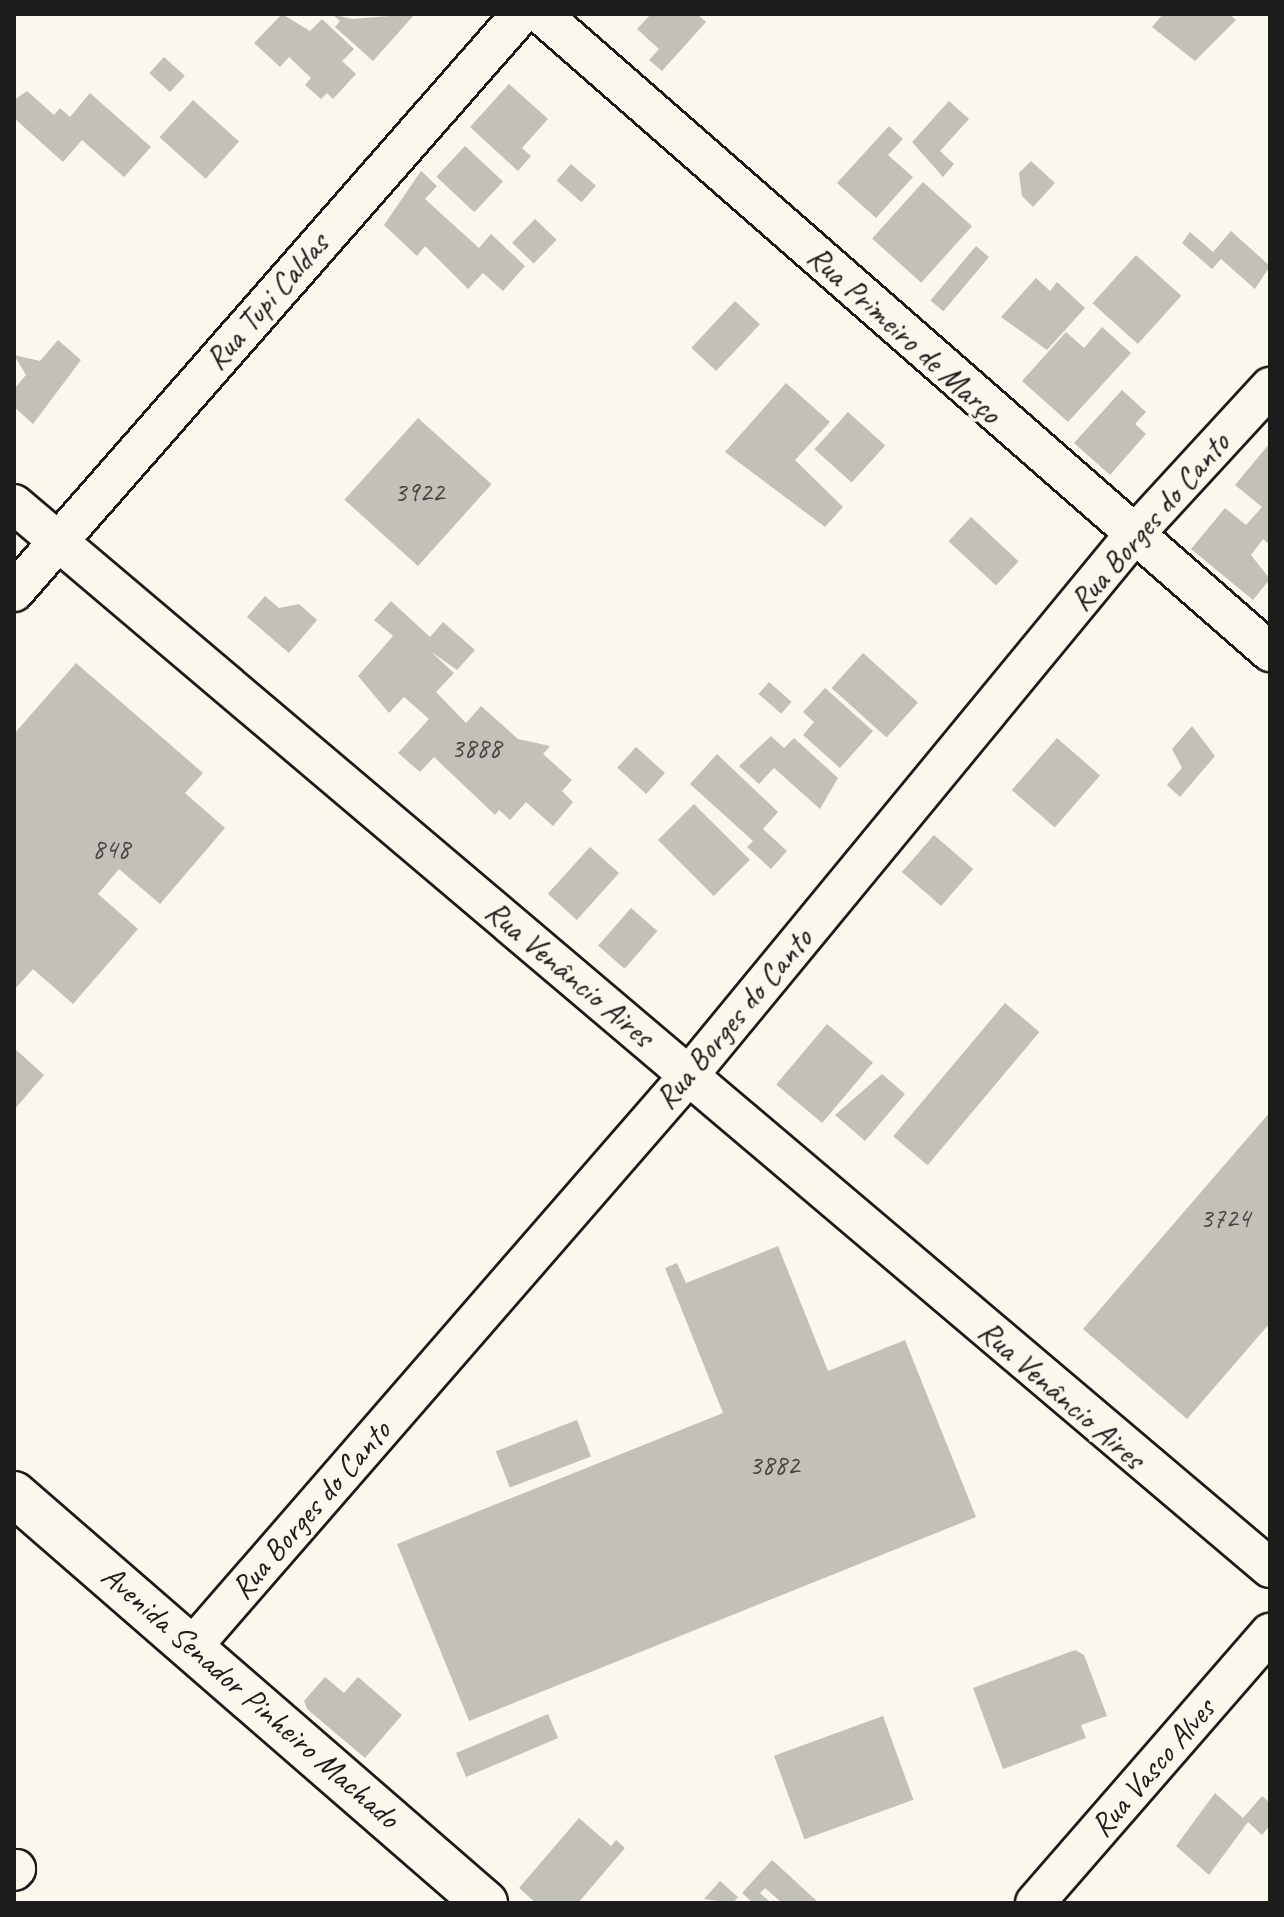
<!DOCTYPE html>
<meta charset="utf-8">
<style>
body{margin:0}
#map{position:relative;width:1284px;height:1917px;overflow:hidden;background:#fbf7ec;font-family:Caveat,sans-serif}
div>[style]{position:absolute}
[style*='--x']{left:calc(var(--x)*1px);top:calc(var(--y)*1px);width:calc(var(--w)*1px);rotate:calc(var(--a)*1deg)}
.building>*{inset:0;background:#c3c0b8;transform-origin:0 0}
.roads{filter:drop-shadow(2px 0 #1c1c1c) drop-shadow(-2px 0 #1c1c1c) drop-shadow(0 2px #1c1c1c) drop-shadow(0 -2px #1c1c1c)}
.minor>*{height:38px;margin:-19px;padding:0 19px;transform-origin:19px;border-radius:19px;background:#fbf7ec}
.secondary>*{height:44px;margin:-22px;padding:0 22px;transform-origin:22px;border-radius:22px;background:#fbf7ec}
span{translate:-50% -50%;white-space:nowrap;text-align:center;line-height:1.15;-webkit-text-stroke:7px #fbf7ec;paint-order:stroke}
.number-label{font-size:28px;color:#464543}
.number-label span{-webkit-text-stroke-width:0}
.street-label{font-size:32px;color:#1c1c1c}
.frame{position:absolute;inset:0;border:16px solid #1c1c1c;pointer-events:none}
</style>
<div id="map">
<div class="building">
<div style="clip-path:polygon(282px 14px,310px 31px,322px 19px,354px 49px,342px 61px,356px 74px,333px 99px,327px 93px,321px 99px,305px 85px,311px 78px,289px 57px,280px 67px,254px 43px)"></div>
<div style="clip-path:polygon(332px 14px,352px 19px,415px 14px,373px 61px,335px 27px,340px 21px)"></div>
<div style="clip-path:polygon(651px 14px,697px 14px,706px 22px,662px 71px,649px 60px,659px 49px,637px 29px)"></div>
<div style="clip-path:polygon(1163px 14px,1229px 14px,1236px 20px,1195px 61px,1152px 27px)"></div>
<div style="left:164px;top:57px;width:28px;height:22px;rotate:42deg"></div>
<div style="clip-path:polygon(509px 84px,548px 119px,522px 148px,531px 156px,518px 171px,470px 127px)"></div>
<div style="clip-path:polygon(27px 91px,54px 115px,60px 108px,70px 117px,90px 93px,151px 147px,124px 177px,82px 140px,63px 162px,14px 118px,14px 100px)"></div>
<div style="left:193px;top:100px;width:62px;height:50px;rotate:42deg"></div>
<div style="clip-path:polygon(949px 101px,969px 119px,940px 151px,954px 164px,943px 177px,912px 142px)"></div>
<div style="clip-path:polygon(889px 126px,903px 139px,888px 155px,913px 177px,876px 218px,837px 183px)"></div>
<div style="left:465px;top:146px;width:52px;height:42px;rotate:43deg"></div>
<div style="clip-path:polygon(1031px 161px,1055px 183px,1033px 207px,1022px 196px,1019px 173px)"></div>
<div style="left:571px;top:164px;width:33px;height:22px;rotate:41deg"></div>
<div style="clip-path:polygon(421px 171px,437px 186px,425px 199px,479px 248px,491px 234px,525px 266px,503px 291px,483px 273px,468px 289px,425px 246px,417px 256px,384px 225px)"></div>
<div style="left:923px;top:182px;width:66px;height:76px;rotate:42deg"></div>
<div style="left:535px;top:219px;width:30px;height:33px;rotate:44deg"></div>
<div style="clip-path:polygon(1231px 231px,1270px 266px,1255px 289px,1221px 259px,1212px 269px,1182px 243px,1190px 232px,1213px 252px)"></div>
<div style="left:976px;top:246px;width:17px;height:71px;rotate:40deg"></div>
<div style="left:1136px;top:255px;width:61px;height:65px;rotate:42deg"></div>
<div style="clip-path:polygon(1036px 278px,1050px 291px,1057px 282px,1085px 308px,1047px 350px,1001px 317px)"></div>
<div style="left:735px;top:301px;width:34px;height:64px;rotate:43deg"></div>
<div style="clip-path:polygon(1102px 327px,1131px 353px,1068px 422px,1022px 381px,1066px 332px,1084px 348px)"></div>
<div style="clip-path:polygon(58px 340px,81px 360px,33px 424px,14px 407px,14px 389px,26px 375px,14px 355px,40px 361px)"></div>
<div style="clip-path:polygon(786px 383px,830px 422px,795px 460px,843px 507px,825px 527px,725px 452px)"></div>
<div style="clip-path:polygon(1122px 390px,1146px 412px,1135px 424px,1146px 434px,1110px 475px,1074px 443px)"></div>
<div style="left:848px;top:412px;width:50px;height:50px;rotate:42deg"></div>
<div style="left:418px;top:418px;width:99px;height:110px;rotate:42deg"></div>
<div style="clip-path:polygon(1270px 443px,1270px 545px,1263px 539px,1251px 555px,1270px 579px,1253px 600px,1191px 549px,1225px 508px,1246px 525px,1262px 507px,1235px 485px)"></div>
<div style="left:971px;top:517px;width:65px;height:33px;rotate:43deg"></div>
<div style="clip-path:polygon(265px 596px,279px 608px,299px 604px,317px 620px,289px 653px,247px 617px)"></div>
<div style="clip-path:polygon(391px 601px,430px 637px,443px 622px,475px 650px,457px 670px,430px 651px,454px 673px,436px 692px,466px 723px,481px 706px,518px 739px,550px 746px,543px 754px,572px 780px,562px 791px,573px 802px,553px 826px,526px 802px,510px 820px,499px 810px,495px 815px,434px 757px,420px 772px,398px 753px,429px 719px,404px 697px,389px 713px,358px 676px,393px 636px,374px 620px)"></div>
<div style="left:863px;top:653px;width:74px;height:47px;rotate:42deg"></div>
<div style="clip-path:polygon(76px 663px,203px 773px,185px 793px,225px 828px,160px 904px,119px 869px,98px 894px,138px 929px,73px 1004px,33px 969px,14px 990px,14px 734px)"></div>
<div style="left:769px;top:682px;width:30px;height:16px;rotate:41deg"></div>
<div style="clip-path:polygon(825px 688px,873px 731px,840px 768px,803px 735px,814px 722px,803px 712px)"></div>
<div style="clip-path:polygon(1192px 726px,1215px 756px,1180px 797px,1167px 785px,1182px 768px,1172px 749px)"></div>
<div style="clip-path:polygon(771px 736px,784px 748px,794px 738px,838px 778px,820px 809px,774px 768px,759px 784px,739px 766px)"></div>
<div style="left:1057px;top:738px;width:57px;height:69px;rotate:41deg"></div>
<div style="left:636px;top:747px;width:39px;height:28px;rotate:42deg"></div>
<div style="clip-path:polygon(717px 754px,778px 812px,763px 829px,787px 851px,771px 869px,747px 847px,753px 841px,690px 784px)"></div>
<div style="left:694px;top:804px;width:79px;height:51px;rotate:45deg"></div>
<div style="left:934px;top:835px;width:52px;height:49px;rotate:41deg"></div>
<div style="left:590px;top:847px;width:39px;height:63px;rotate:42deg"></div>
<div style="left:631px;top:908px;width:35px;height:50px;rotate:41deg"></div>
<div style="left:1005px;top:1003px;width:45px;height:174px;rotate:40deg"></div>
<div style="left:827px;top:1024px;width:60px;height:79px;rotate:40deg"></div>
<div style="clip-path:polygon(14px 1048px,44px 1075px,14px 1110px)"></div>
<div style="clip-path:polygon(882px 1074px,905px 1094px,865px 1141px,835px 1115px)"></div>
<div style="clip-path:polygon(1270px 1112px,1270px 1323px,1187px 1419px,1083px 1329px)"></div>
<div style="clip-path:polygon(778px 1246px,828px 1371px,905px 1340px,976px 1517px,469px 1721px,397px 1544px,723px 1413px,665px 1268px,677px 1263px,686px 1283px)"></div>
<div style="left:577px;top:1420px;width:39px;height:87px;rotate:69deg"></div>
<div style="clip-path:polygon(1075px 1650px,1084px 1655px,1107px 1716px,1081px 1725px,1086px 1738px,1003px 1769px,973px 1688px)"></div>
<div style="clip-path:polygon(325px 1677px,344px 1693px,358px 1677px,402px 1715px,365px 1758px,307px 1709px,304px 1701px)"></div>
<div style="left:548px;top:1714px;width:26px;height:100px;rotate:67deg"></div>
<div style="left:883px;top:1716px;width:89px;height:116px;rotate:70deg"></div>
<div style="clip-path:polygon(1215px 1793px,1243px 1818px,1262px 1796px,1270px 1803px,1270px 1825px,1262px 1835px,1248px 1822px,1209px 1875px,1176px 1846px)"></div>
<div style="clip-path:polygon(579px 1818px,611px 1846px,616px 1840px,625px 1848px,578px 1903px,536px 1903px,519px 1888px)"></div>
<div style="clip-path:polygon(772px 1860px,782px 1869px,819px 1903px,782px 1903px,765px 1888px,760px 1893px,771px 1903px,753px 1903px,742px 1893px)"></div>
<div style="clip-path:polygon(720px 1881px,738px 1897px,733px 1903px,704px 1899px)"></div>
</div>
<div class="roads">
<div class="minor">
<div style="--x:541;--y:14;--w:969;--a:41.19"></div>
<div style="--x:14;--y:504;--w:1646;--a:40.27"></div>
<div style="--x:14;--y:592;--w:769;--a:-48.74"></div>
<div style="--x:192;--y:1647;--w:758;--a:-49.01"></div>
<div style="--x:689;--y:1075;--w:697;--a:-50.53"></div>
<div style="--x:1132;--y:537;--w:204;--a:-47.4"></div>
<div style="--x:14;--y:1871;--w:3;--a:-45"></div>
<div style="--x:1035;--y:1903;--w:358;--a:-49"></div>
</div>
<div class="secondary">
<div style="--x:14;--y:1494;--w:624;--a:40.97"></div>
</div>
</div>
<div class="number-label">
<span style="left:419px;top:492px">3922</span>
<span style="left:476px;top:748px">3888</span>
<span style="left:111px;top:849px">848</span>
<span style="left:1225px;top:1218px">3724</span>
<span style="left:774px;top:1465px">3882</span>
</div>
<div class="street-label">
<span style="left:267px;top:302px;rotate:-49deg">Rua Tupi Caldas</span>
<span style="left:904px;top:335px;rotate:42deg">Rua Primeiro de Março</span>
<span style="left:1150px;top:522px;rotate:-49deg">Rua Borges do Canto</span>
<span style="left:569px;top:974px;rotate:40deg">Rua Venâncio Aires</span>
<span style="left:734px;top:1019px;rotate:-50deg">Rua Borges do Canto</span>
<span style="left:1061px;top:1395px;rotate:41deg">Rua Venâncio Aires</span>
<span style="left:311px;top:1510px;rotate:-49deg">Rua Borges do Canto</span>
<span style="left:250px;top:1697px;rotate:41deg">Avenida Senador Pinheiro Machado</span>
<span style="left:1153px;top:1768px;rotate:-49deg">Rua Vasco Alves</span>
</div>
<div class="frame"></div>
</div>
